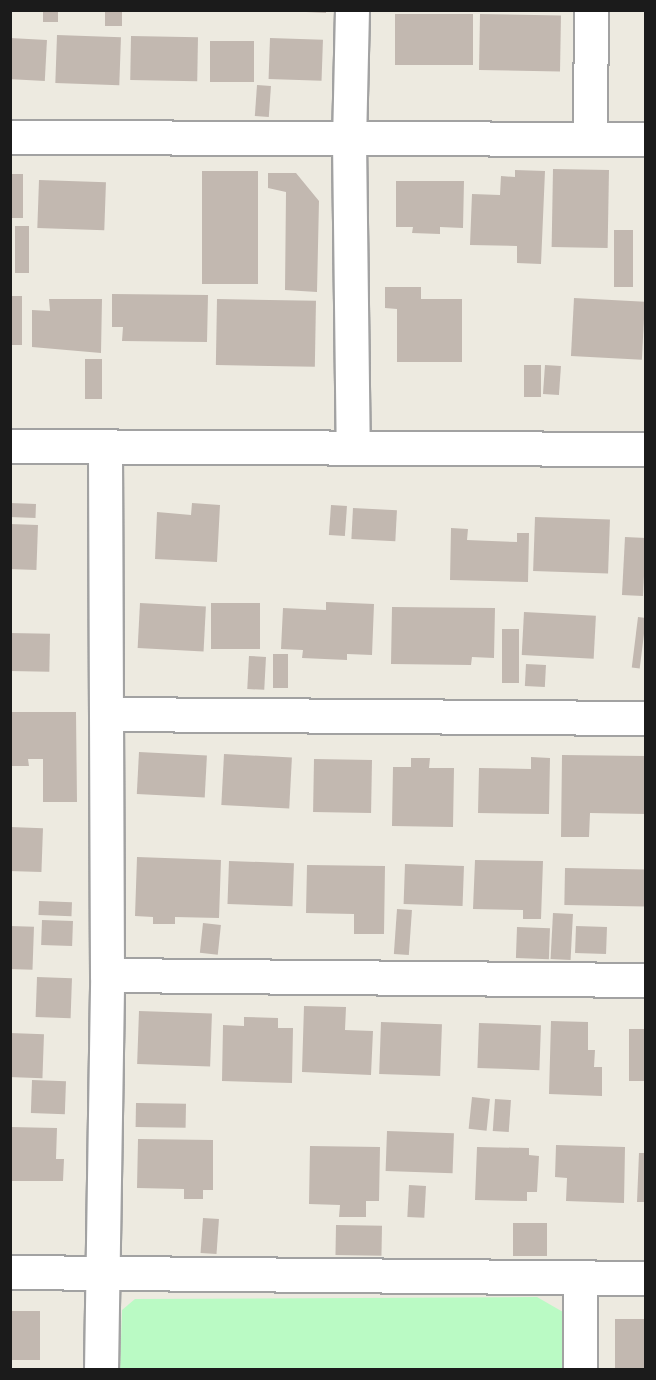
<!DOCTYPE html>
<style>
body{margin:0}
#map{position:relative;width:656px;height:1380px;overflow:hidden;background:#edeae0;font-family:"Golos Text",sans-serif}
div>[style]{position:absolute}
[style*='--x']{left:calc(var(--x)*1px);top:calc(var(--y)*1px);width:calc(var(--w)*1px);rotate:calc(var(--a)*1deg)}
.park>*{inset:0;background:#bafac4}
.building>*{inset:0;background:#c2b8b0;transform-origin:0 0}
.roads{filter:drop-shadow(2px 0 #a2a2a2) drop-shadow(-2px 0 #a2a2a2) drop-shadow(0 2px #a2a2a2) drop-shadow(0 -2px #a2a2a2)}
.minor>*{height:33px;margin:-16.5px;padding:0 16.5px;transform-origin:16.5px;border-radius:16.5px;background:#fff}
span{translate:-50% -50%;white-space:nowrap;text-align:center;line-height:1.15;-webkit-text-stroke:4.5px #fff;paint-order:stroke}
.frame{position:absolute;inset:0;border:12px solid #1b1b1b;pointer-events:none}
</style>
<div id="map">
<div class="park">
<div style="clip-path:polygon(537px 1297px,563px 1312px,563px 1369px,120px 1369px,122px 1310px,135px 1299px)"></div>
</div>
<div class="building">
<div style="left:43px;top:10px;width:15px;height:12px"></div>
<div style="left:105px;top:10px;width:17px;height:16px"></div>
<div style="clip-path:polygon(306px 10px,326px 10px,326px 13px,306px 12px)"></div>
<div style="left:395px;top:14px;width:78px;height:51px"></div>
<div style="left:480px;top:14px;width:81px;height:56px;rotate:1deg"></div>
<div style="left:57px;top:35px;width:64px;height:48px;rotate:2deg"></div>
<div style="left:131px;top:36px;width:67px;height:44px;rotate:1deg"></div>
<div style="left:10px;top:38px;width:37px;height:41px;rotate:3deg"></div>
<div style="left:270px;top:38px;width:53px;height:41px;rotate:2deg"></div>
<div style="left:210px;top:41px;width:44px;height:41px"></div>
<div style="left:257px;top:85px;width:14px;height:31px;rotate:4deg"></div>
<div style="left:553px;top:169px;width:56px;height:78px;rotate:1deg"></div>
<div style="clip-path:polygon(515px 170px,545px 171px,541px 264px,517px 263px,517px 246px,470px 245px,472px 194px,500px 195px,501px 176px,515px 177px)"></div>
<div style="left:202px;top:171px;width:56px;height:113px"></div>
<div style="clip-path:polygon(268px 173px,296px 173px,319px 201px,317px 292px,285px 290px,286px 192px,268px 188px)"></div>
<div style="left:10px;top:174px;width:13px;height:44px"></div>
<div style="left:39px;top:180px;width:67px;height:48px;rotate:2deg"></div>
<div style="clip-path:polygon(396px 181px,464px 181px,463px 228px,440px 227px,440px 234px,412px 233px,413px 227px,396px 227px)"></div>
<div style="left:15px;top:226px;width:14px;height:47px"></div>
<div style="left:614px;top:230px;width:19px;height:57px"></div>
<div style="clip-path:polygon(385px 287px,421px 287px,421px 299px,462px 299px,462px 362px,397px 362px,397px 309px,385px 308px)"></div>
<div style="clip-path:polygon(112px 294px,208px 295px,207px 342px,122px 341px,123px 327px,112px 327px)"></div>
<div style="left:10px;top:296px;width:12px;height:49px"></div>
<div style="left:574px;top:298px;width:71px;height:58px;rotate:3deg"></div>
<div style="clip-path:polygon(49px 299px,102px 299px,101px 353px,32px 347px,32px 310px,50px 311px)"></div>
<div style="left:217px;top:299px;width:99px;height:66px;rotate:1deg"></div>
<div style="left:85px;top:359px;width:17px;height:40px"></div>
<div style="left:524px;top:365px;width:17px;height:32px"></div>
<div style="left:545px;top:365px;width:16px;height:29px;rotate:4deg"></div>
<div style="left:10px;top:503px;width:26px;height:14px;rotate:2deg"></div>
<div style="clip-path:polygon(192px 503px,220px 505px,217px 562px,155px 559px,157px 512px,191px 515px)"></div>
<div style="left:331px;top:505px;width:16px;height:30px;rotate:4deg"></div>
<div style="left:353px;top:508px;width:44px;height:31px;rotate:3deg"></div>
<div style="left:535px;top:517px;width:75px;height:54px;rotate:2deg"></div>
<div style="left:10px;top:524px;width:28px;height:45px;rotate:2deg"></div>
<div style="clip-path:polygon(451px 528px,468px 529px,467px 540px,517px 542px,517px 533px,529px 533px,528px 582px,450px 580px)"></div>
<div style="left:625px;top:537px;width:21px;height:58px;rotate:3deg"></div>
<div style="clip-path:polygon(326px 602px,374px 604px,372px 655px,347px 654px,347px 660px,302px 658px,303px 650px,281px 649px,283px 608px,326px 610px)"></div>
<div style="left:140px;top:603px;width:66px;height:45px;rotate:3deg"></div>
<div style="left:211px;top:603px;width:49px;height:46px"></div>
<div style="clip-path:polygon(392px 607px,495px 608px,494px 658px,472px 657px,471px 665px,391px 664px)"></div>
<div style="left:524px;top:612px;width:72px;height:43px;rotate:3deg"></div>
<div style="left:638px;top:617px;width:8px;height:51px;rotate:7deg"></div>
<div style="left:502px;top:629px;width:17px;height:54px"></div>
<div style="left:10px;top:633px;width:40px;height:38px;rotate:1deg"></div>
<div style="left:273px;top:654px;width:15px;height:34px"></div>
<div style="left:249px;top:656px;width:17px;height:33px;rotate:3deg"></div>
<div style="left:526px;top:664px;width:20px;height:22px;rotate:3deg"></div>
<div style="clip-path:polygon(10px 712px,76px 712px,77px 802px,43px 802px,43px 759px,28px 759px,29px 766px,10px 766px)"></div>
<div style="left:139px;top:752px;width:68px;height:42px;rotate:3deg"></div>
<div style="left:224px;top:754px;width:68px;height:51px;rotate:3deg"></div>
<div style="clip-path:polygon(562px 755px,646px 756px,646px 814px,590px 813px,589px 837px,561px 837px)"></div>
<div style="clip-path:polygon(531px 757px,550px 758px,549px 814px,478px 813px,479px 768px,531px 769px)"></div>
<div style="clip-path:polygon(411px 758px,430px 758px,429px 768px,454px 768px,453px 827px,392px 826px,393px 767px,411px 767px)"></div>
<div style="left:314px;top:759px;width:58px;height:53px;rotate:1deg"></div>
<div style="left:10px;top:827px;width:33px;height:44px;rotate:2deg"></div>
<div style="clip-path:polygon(137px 857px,221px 860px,219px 918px,175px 917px,175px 924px,153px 924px,153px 917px,135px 916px)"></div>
<div style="clip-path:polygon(475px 860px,543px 861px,541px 919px,523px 919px,523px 910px,473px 909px)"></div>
<div style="left:229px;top:861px;width:65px;height:43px;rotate:2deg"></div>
<div style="left:405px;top:864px;width:59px;height:40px;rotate:2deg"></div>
<div style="clip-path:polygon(307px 865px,385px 866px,384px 934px,354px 934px,354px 914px,306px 913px)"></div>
<div style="left:565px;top:868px;width:81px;height:37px;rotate:1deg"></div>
<div style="left:39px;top:901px;width:33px;height:14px;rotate:2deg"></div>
<div style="left:397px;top:909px;width:15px;height:45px;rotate:4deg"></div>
<div style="left:553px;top:913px;width:20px;height:46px;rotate:3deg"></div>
<div style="left:42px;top:920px;width:31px;height:25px;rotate:2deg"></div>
<div style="left:203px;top:923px;width:18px;height:30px;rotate:6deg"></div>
<div style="left:10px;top:926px;width:24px;height:43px;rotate:2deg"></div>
<div style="left:576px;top:926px;width:31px;height:27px;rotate:2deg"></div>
<div style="left:517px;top:927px;width:33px;height:31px;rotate:2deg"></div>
<div style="left:37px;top:977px;width:35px;height:40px;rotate:2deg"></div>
<div style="clip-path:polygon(304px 1006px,346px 1007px,345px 1030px,373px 1031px,371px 1075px,302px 1072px)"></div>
<div style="left:139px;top:1011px;width:73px;height:53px;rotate:2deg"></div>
<div style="clip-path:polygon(244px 1017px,278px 1018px,278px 1028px,293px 1028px,292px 1083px,222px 1081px,223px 1025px,244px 1026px)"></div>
<div style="clip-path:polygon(551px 1021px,588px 1022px,588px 1050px,595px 1050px,594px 1067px,602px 1067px,602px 1096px,549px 1094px)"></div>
<div style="left:381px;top:1022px;width:61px;height:52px;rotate:2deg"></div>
<div style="left:479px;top:1023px;width:62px;height:45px;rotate:2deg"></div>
<div style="left:629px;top:1029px;width:17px;height:52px"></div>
<div style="left:10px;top:1033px;width:34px;height:44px;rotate:2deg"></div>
<div style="left:32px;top:1080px;width:34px;height:33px;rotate:2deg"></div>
<div style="left:472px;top:1097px;width:18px;height:32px;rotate:6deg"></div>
<div style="left:495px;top:1099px;width:16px;height:32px;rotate:4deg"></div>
<div style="left:136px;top:1103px;width:50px;height:24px;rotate:1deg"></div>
<div style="clip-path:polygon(10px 1127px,57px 1128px,56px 1159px,64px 1159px,63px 1181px,10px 1181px)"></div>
<div style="left:387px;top:1131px;width:67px;height:40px;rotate:2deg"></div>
<div style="clip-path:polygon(138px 1139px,213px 1140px,213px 1190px,203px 1190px,203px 1199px,184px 1199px,184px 1189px,137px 1188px)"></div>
<div style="clip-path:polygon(556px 1145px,625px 1147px,624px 1203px,566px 1201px,567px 1178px,555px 1177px)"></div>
<div style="clip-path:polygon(310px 1146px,380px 1147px,379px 1201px,366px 1201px,366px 1217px,339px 1217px,340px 1205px,309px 1204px)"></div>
<div style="clip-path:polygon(477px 1147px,529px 1148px,529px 1155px,539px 1156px,537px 1192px,527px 1192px,527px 1201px,475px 1200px)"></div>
<div style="clip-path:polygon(639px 1153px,646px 1153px,646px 1202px,637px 1202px)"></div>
<div style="left:409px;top:1185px;width:17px;height:32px;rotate:3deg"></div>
<div style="left:203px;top:1218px;width:16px;height:35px;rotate:4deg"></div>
<div style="left:513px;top:1223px;width:34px;height:33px"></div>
<div style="left:336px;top:1225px;width:46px;height:30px;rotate:1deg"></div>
<div style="left:10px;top:1311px;width:30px;height:49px"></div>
<div style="left:615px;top:1319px;width:31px;height:49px"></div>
</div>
<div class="roads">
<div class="minor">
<div style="--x:352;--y:10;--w:130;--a:91.3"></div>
<div style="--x:349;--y:140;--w:307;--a:89.3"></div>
<div style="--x:10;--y:137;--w:636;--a:0.18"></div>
<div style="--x:590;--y:138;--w:128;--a:-89.6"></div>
<div style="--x:10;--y:446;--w:636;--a:0.27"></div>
<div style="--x:108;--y:714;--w:538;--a:0.43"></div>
<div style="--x:107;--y:975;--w:539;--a:0.53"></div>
<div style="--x:10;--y:1272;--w:636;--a:0.54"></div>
<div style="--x:580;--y:1277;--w:93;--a:90"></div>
<div style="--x:101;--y:1370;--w:395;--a:-89.1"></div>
<div style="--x:107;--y:975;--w:529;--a:-90.22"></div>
</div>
</div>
<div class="frame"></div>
</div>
